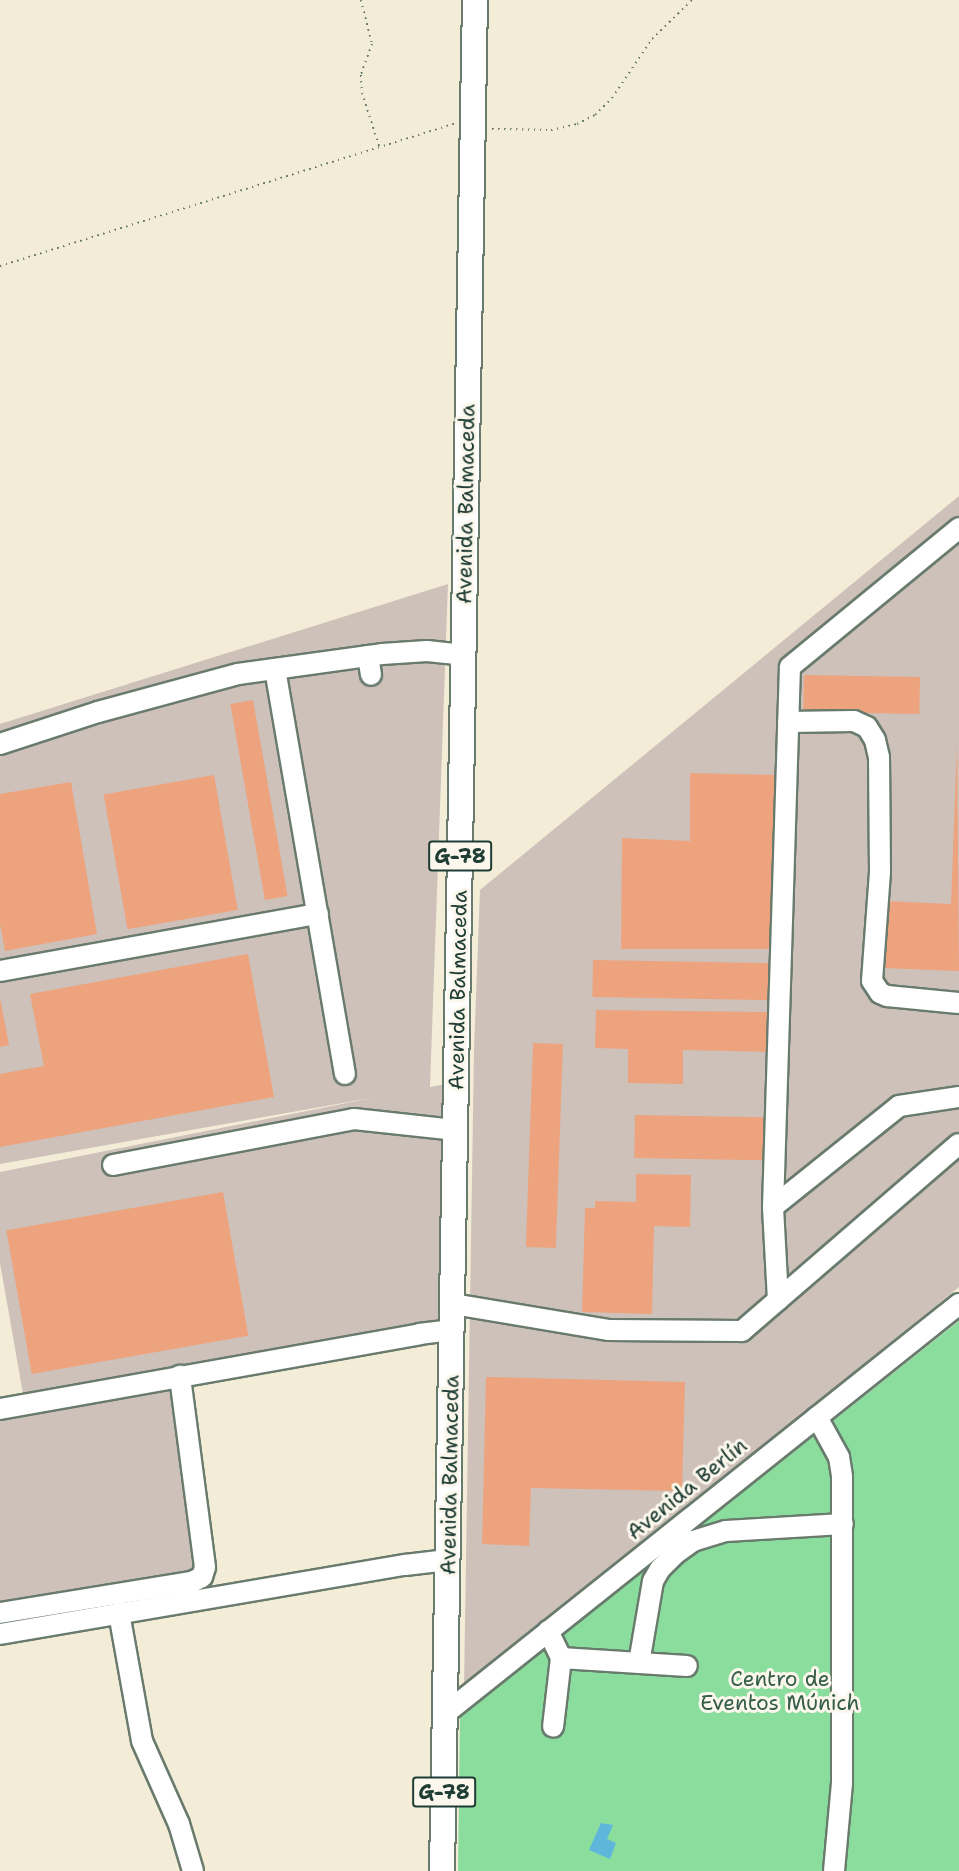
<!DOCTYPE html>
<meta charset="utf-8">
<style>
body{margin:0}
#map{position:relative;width:959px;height:1871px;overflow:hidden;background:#f3edd7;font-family:"Shantell Sans",sans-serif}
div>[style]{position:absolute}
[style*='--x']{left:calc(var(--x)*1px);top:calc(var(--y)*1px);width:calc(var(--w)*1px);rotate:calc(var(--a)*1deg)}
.industrial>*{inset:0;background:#cec1ba}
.green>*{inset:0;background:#8bdd9e}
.water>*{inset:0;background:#5eb6db}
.building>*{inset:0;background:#eda37d;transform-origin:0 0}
.path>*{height:2px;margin-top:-1px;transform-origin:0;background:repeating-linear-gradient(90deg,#697b6d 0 1.5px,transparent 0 6px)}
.roads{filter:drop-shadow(2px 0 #697b6d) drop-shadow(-2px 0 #697b6d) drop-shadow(0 2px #697b6d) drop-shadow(0 -2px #697b6d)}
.minor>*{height:20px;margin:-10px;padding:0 10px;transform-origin:10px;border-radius:10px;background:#fff}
.major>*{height:24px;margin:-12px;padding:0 12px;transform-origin:12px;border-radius:12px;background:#fff}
span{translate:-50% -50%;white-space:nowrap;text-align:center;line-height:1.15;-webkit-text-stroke:6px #fbf7ec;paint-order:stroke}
.shield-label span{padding:2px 4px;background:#fbf7ec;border:2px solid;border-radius:4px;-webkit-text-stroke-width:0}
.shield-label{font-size:20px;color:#1f3d34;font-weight:700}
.street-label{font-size:21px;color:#1f3d34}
.park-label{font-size:21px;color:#355d49}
</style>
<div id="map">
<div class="industrial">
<div style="clip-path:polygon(959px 496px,959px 1287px,464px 1688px,474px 1050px,480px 890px)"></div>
<div style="clip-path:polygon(448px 584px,430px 1087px,446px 1084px,447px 1324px,178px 1368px,213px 1572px,0 1612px,0 1398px,23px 1394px,0 1263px,0 1172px,377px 1097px,0 1164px,0 724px)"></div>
</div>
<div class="green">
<div style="clip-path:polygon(959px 1321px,959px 1871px,458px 1871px,460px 1716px)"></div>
</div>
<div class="water">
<div style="clip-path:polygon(601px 1823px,613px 1825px,607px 1839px,616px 1843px,610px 1859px,589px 1850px)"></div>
</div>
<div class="building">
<div style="left:804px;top:675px;width:116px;height:37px;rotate:1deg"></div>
<div style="left:253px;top:700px;width:199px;height:23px;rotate:80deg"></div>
<div style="clip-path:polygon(957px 743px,959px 971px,881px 968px,884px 901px,951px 904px)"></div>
<div style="clip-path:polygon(690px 773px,779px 775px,775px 949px,621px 949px,622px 838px,690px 841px)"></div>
<div style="left:214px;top:775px;width:137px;height:112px;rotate:80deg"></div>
<div style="clip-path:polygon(71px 782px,97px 934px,5px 951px,0 924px,0 794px)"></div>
<div style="clip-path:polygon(248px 954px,274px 1097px,0 1147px,0 1074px,44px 1066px,30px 994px)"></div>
<div style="left:593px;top:960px;width:181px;height:37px;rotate:1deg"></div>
<div style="clip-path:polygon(0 998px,9px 1045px,0 1047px)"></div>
<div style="clip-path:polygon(596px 1010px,772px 1012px,771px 1052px,683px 1050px,683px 1084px,628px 1083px,628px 1049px,595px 1048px)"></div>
<div style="left:533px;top:1043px;width:30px;height:204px;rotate:2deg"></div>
<div style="left:635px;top:1115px;width:136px;height:43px;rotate:1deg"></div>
<div style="clip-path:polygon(636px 1174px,691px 1175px,690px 1227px,654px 1226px,652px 1314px,582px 1312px,585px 1208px,595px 1208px,595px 1201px,636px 1202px)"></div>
<div style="left:223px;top:1192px;width:146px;height:220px;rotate:80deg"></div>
<div style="clip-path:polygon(486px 1377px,685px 1382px,682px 1491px,531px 1488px,529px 1546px,482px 1544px)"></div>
</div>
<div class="path">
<div style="--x:361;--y:0;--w:45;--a:76"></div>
<div style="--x:372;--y:44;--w:33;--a:110"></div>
<div style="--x:361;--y:75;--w:18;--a:87"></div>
<div style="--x:362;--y:93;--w:56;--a:72.2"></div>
<div style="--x:492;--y:129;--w:59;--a:1"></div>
<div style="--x:551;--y:130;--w:27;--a:-13"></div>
<div style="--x:577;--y:124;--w:20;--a:-27"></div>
<div style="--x:595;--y:115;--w:24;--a:-45"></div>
<div style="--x:612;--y:98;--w:71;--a:-55.9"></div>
<div style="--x:652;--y:39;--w:56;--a:-44.3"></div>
<div style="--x:0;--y:266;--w:477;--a:-17.4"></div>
</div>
<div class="roads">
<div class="minor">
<div style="--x:368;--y:656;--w:19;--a:81"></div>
<div style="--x:275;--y:669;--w:411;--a:80.2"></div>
<div style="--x:788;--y:722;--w:66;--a:-0.9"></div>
<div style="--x:854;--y:721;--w:14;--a:25"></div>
<div style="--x:867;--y:727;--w:15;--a:58"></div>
<div style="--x:875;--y:740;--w:17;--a:77"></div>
<div style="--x:879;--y:757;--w:115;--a:89.5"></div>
<div style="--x:880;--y:872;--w:109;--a:94.2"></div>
<div style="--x:872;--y:981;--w:14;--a:56"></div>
<div style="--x:880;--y:993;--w:8;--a:23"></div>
<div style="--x:887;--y:996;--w:72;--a:5.6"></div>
<div style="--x:0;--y:744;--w:103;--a:-18.1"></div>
<div style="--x:98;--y:712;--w:145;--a:-15.2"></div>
<div style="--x:238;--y:674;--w:145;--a:-7.9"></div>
<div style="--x:382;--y:654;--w:45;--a:-3.8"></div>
<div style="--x:427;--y:651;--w:37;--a:6"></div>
<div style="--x:0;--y:971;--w:323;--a:-10.2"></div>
<div style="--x:113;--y:1165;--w:245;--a:-10.8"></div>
<div style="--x:354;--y:1119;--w:103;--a:6.2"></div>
<div style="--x:773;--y:1207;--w:540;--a:-88.2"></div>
<div style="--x:790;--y:667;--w:219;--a:-39.4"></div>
<div style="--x:778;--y:1300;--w:93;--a:-93.1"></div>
<div style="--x:773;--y:1207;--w:161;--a:-38.7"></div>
<div style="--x:899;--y:1106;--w:61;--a:-8.5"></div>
<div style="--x:453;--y:1304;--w:157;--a:9.5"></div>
<div style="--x:608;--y:1330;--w:134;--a:0.4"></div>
<div style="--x:742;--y:1331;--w:286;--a:-40.8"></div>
<div style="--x:0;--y:1409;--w:426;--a:-10.1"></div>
<div style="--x:419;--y:1334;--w:34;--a:-7"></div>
<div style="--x:817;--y:1417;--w:46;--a:61.2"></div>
<div style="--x:839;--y:1457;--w:20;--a:81"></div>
<div style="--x:842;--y:1477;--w:306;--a:90"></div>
<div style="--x:842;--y:1783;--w:88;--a:95.2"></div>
<div style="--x:0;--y:1613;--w:194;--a:-9.2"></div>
<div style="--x:192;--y:1582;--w:11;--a:-27"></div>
<div style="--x:202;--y:1577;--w:10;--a:-73"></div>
<div style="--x:205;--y:1567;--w:193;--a:-97.5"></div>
<div style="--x:119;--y:1613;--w:130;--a:79.8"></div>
<div style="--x:142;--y:1741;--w:91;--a:66"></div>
<div style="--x:179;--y:1824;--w:49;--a:73.4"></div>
<div style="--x:548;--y:1631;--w:30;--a:64"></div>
<div style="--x:561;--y:1658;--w:69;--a:96.6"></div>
<div style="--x:0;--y:1634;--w:411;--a:-9.7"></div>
<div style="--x:405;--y:1565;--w:43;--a:-6.6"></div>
<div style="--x:561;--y:1658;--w:126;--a:3.6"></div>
<div style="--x:639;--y:1663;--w:83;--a:-80.3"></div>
<div style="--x:653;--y:1581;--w:14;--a:-60"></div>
<div style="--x:660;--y:1569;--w:21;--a:-45"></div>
<div style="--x:675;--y:1554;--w:22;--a:-36"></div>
<div style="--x:693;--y:1541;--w:34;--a:-17"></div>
<div style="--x:726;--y:1531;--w:117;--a:-3.4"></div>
<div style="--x:446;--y:1713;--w:656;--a:-38.56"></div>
</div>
<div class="major">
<div style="--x:442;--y:1871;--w:1871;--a:-88.99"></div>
</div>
</div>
<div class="shield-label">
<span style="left:460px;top:856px">G-78</span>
<span style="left:444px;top:1792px">G-78</span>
</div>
<div class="street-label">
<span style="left:466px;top:504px;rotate:-89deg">Avenida Balmaceda</span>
<span style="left:458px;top:990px;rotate:-89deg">Avenida Balmaceda</span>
<span style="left:450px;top:1475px;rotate:-89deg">Avenida Balmaceda</span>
<span style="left:687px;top:1489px;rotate:-39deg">Avenida Berlín</span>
</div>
<div class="park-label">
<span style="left:780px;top:1691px">Centro de<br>Eventos Múnich</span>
</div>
</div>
